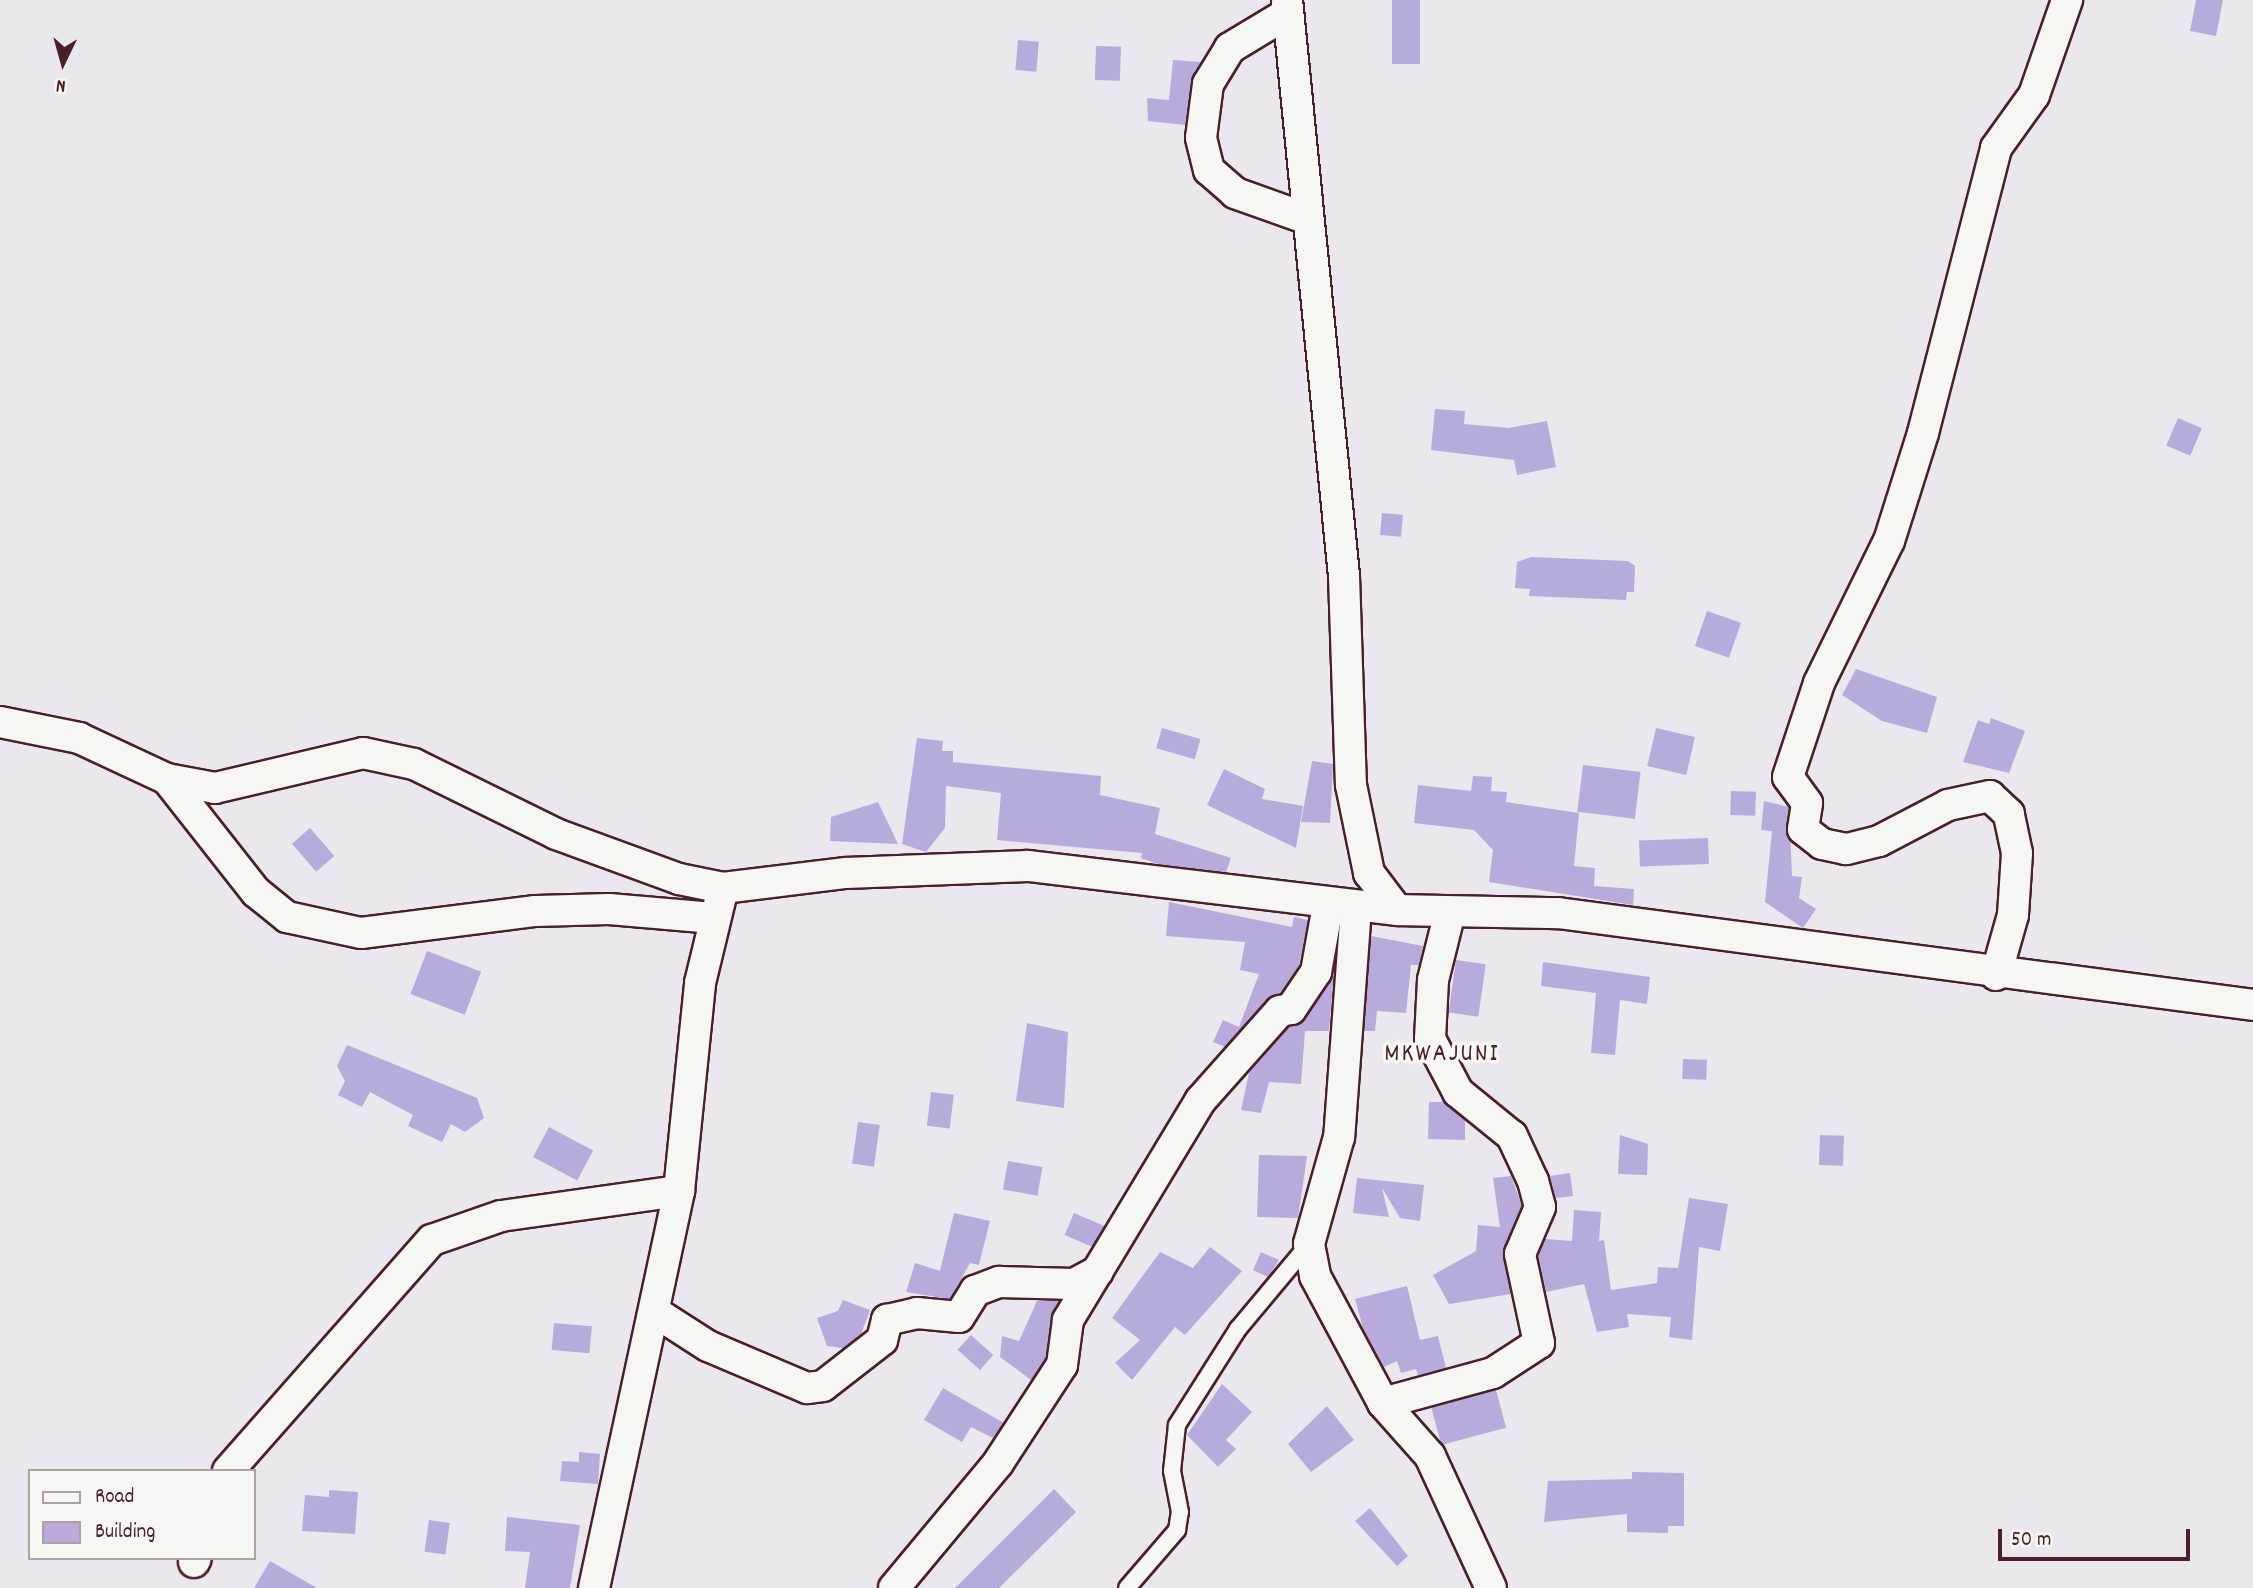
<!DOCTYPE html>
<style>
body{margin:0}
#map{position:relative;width:2253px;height:1588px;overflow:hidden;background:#eae7ee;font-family:Dekko,sans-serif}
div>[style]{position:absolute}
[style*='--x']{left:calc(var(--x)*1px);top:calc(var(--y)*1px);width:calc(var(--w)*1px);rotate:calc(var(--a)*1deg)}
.building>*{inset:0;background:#b8abdc;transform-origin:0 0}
.roads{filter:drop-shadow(2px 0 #4a1f2b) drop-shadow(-2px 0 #4a1f2b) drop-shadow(0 2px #4a1f2b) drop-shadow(0 -2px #4a1f2b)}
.lane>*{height:16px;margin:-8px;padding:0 8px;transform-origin:8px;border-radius:8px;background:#f6f6f2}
.street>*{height:30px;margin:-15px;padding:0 15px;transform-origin:15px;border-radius:15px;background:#f6f6f2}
span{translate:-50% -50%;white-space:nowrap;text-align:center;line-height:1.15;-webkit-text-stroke:7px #f6f6f2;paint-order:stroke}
.quarter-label{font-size:26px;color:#4a1f2b;letter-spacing:2px}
.legend{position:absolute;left:28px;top:1469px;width:228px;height:91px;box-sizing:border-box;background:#f6f6f2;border:2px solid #b1a0a2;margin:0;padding:9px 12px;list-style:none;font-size:21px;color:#4a1f2b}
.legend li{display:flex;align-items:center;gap:14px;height:35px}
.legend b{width:35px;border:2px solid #b1a0a2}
.north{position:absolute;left:28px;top:28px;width:70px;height:70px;-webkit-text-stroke:5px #f6f6f2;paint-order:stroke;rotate:185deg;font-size:19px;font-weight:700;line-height:28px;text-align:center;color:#4a1f2b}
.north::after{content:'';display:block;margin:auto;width:24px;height:32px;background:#4a1f2b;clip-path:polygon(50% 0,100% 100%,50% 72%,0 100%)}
.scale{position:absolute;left:1998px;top:1529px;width:192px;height:32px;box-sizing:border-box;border:4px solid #4a1f2b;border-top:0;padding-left:9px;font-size:21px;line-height:24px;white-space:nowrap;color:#4a1f2b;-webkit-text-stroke:5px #f6f6f2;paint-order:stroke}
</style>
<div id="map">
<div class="building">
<div style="left:1392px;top:0;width:28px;height:64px"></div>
<div style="clip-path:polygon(2196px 0,2223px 0,2216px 36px,2190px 31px)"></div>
<div style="left:1018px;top:40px;width:21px;height:30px;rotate:5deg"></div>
<div style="left:1096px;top:46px;width:25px;height:34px;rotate:2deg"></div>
<div style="clip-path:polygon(1173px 60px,1201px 62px,1191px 81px,1185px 125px,1148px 121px,1147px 98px,1169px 100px)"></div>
<div style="clip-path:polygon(1435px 409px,1465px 411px,1464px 424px,1509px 428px,1547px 421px,1556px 467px,1517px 475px,1514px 460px,1431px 450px)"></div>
<div style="left:2178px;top:418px;width:26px;height:30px;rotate:23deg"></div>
<div style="left:1382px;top:513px;width:21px;height:22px;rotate:5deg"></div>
<div style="clip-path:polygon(1531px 557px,1628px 561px,1635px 566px,1634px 592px,1627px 592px,1626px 600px,1529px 596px,1530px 589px,1515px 588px,1517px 562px)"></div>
<div style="left:1707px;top:611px;width:36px;height:37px;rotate:19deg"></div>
<div style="clip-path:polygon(1856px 669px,1937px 697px,1927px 733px,1882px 721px,1842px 695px)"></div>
<div style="clip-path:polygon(1991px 718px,2025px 731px,2009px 773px,1963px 762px,1978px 720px,1989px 724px)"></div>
<div style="left:1162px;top:728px;width:40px;height:21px;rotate:16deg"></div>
<div style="left:1656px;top:728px;width:40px;height:39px;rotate:13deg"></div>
<div style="clip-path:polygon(917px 738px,943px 741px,942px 751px,953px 751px,953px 762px,1101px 776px,1100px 795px,1160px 808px,1155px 834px,1231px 858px,1226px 872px,1158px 864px,1141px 858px,1142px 853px,997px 840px,1001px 793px,946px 786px,945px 828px,926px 852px,902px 844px)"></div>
<div style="clip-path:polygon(1312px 761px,1333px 764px,1330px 823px,1301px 822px)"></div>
<div style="left:1583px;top:765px;width:58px;height:47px;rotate:7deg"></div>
<div style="clip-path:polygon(1224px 769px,1265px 789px,1262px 799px,1303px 806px,1296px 848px,1207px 805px)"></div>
<div style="clip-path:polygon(1473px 776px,1492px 777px,1491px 791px,1507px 792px,1506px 802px,1579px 813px,1574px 866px,1595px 868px,1594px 886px,1634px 889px,1633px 905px,1489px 882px,1493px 850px,1474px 830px,1414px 823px,1418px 785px,1471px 791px)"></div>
<div style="left:1731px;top:791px;width:25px;height:24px;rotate:2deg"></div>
<div style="clip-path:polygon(1764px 801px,1789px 807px,1792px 876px,1802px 877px,1799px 898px,1816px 909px,1803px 928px,1765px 902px,1772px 831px,1761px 830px)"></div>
<div style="clip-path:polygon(878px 802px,898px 844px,830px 841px,831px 817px)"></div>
<div style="left:310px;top:828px;width:37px;height:24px;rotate:49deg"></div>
<div style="left:1708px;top:838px;width:26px;height:69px;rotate:88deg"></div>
<div style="clip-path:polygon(1169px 902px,1292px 927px,1294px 917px,1308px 920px,1299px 965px,1281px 993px,1267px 999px,1225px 1047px,1213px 1042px,1223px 1020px,1239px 1027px,1259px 974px,1240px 970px,1245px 942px,1166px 936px)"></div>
<div style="clip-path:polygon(1371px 936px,1423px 946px,1419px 965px,1411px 965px,1406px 1013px,1377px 1011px,1375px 1031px,1364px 1031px)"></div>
<div style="left:427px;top:951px;width:58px;height:46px;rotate:21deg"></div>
<div style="left:1456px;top:960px;width:30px;height:53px;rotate:8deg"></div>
<div style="clip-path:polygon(1543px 962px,1650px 977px,1647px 1004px,1620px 1000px,1615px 1055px,1591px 1053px,1596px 993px,1541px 986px)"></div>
<div style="clip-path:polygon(1334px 973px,1329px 1031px,1305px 1031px,1301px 1084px,1269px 1082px,1261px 1113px,1241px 1110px,1249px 1073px,1289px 1027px,1305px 1019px)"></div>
<div style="clip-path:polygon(1027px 1023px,1068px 1032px,1064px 1108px,1016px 1101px)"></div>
<div style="clip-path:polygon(347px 1045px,477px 1098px,484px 1118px,465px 1132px,451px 1124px,442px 1142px,408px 1126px,413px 1115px,370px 1092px,362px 1107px,338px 1095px,345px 1081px,337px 1066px)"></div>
<div style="left:1683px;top:1059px;width:24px;height:20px;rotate:2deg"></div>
<div style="left:931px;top:1092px;width:23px;height:34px;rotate:7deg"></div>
<div style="clip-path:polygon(1429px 1102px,1444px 1102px,1465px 1120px,1465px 1140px,1428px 1139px)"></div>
<div style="left:858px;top:1122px;width:22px;height:42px;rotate:8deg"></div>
<div style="left:549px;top:1127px;width:50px;height:34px;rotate:28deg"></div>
<div style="clip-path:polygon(1620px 1135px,1648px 1144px,1647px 1175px,1618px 1174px)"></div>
<div style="left:1820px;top:1135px;width:24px;height:30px;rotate:2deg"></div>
<div style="clip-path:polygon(1259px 1155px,1307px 1156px,1298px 1218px,1257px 1217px)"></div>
<div style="left:1008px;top:1161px;width:35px;height:29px;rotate:10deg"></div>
<div style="clip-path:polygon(1570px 1173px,1573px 1196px,1556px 1198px,1550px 1176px)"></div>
<div style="clip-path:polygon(1511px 1176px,1522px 1206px,1504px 1248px,1511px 1294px,1449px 1304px,1433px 1275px,1476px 1251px,1478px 1225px,1500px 1227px,1493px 1178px)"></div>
<div style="clip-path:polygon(1357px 1178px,1424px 1185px,1420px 1221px,1400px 1218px,1382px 1188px,1389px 1217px,1353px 1213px)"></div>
<div style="clip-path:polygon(1689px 1198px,1728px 1204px,1720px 1251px,1699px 1247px,1692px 1340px,1669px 1337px,1671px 1317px,1627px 1314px,1629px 1327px,1597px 1332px,1584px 1284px,1546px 1292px,1538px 1256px,1545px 1239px,1572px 1241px,1574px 1210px,1601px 1212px,1599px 1241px,1604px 1240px,1611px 1290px,1657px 1283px,1658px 1267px,1678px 1268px)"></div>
<div style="clip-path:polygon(954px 1213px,990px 1221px,979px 1265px,970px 1263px,950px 1299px,906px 1292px,915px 1263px,940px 1271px)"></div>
<div style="left:1074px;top:1213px;width:33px;height:24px;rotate:23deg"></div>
<div style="clip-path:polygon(1210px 1247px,1242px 1271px,1185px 1335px,1175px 1327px,1132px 1380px,1115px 1363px,1140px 1340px,1112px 1318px,1160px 1252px,1193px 1268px)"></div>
<div style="clip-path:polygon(1261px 1252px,1279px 1260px,1268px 1277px,1253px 1270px)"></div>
<div style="clip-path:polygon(1407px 1286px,1420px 1340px,1438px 1336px,1446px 1368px,1418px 1375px,1416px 1369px,1401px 1373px,1397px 1361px,1384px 1367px,1363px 1328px,1355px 1299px)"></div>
<div style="clip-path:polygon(843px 1300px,870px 1310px,861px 1334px,843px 1348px,827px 1346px,817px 1318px,838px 1311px)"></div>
<div style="clip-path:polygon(1037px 1301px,1059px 1301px,1045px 1359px,1031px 1380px,1000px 1357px,1002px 1336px,1019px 1341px)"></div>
<div style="left:554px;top:1323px;width:38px;height:27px;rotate:5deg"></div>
<div style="left:971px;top:1335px;width:30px;height:20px;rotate:42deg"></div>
<div style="clip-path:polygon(1222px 1384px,1252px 1412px,1226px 1440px,1236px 1449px,1218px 1467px,1187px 1435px)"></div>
<div style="clip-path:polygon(943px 1388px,1004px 1423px,993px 1438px,971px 1427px,962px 1442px,924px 1420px)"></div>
<div style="left:1496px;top:1390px;width:39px;height:67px;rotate:75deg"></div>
<div style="clip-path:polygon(1327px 1406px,1354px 1440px,1311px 1472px,1288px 1444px)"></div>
<div style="clip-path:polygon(579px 1452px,600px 1454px,598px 1484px,560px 1481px,562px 1461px,579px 1462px)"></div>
<div style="clip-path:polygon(1632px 1472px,1684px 1473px,1684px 1526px,1668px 1526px,1668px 1533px,1627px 1532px,1627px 1514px,1544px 1522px,1548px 1481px,1632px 1479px)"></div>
<div style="clip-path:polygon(1054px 1489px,1076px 1512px,999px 1588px,955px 1588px)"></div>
<div style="clip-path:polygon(329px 1490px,358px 1492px,355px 1534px,302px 1531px,305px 1495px,329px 1497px)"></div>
<div style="clip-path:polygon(1370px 1508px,1408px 1556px,1397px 1566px,1355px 1521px)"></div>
<div style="clip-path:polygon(507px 1517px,580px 1525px,570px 1588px,525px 1588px,530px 1552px,505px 1551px)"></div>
<div style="left:429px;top:1520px;width:21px;height:32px;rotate:8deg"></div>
<div style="clip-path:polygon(270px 1561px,317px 1588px,254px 1588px)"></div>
</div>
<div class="roads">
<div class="lane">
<div style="--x:1127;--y:1588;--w:77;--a:-49.2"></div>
<div style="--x:1177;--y:1530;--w:18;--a:-81"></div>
<div style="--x:1180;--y:1512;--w:42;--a:-101"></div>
<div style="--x:1172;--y:1471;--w:46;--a:-83.8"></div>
<div style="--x:1177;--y:1425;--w:114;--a:-57.6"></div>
<div style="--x:1238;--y:1329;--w:111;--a:-50.1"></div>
</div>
<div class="street">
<div style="--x:1287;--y:0;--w:579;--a:84.35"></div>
<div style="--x:1344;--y:576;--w:209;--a:88.1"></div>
<div style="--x:1351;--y:785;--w:90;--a:78.4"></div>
<div style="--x:1369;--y:873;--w:46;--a:52.9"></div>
<div style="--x:1397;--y:910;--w:161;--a:1.1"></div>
<div style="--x:1558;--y:913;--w:701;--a:7.54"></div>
<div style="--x:1288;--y:13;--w:68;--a:148.9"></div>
<div style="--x:1230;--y:48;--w:42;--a:121.4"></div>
<div style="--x:1208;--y:84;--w:54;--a:97.4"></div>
<div style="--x:1201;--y:138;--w:33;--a:76"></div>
<div style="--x:1209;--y:170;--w:35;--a:41"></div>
<div style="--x:1235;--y:193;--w:77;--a:19.6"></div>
<div style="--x:0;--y:722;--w:81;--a:11.4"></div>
<div style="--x:79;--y:738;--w:97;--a:25"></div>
<div style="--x:167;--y:779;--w:49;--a:10.6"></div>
<div style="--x:215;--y:788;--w:152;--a:-13.3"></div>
<div style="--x:363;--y:753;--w:52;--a:12.2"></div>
<div style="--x:414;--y:764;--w:158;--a:26.2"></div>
<div style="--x:556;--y:834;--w:131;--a:20.1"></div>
<div style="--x:679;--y:879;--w:45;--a:11.6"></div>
<div style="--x:723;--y:888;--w:124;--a:-7"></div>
<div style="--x:846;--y:873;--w:182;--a:-2.2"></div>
<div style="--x:1028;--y:866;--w:372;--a:6.8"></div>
<div style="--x:167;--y:779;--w:144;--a:51.8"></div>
<div style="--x:256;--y:892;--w:40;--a:39"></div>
<div style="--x:287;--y:917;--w:76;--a:12.2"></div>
<div style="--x:361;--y:933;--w:176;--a:-7.2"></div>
<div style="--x:536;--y:911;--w:73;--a:-1.6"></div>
<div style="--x:609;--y:909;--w:105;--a:4.9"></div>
<div style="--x:1356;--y:908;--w:230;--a:94.2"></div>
<div style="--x:1339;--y:1137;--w:111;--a:105.7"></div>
<div style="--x:1309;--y:1244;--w:33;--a:79"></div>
<div style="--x:1315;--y:1276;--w:144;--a:61.8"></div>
<div style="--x:1383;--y:1403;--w:71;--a:48.4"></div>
<div style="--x:1430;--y:1456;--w:145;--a:65.2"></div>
<div style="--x:1996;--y:975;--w:62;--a:-74.2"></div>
<div style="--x:2013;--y:915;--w:62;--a:-86.3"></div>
<div style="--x:2017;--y:853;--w:40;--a:-102"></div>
<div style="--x:2009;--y:814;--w:26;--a:-137"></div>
<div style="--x:1990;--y:796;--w:43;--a:167.9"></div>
<div style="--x:1948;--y:805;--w:78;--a:152.4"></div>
<div style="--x:1879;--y:841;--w:34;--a:166"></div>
<div style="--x:1846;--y:849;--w:25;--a:-168"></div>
<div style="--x:1822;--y:844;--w:24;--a:-142"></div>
<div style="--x:1803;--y:829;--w:26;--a:-81"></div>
<div style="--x:1807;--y:803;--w:32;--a:-126"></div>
<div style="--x:1788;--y:777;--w:99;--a:-71.7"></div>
<div style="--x:1819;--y:683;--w:158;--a:-63.8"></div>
<div style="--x:1889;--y:541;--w:113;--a:-72.5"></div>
<div style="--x:1923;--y:433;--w:294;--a:-75.6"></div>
<div style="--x:1996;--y:148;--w:65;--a:-54.4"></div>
<div style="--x:2034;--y:95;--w:101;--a:-70.8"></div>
<div style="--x:655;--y:1312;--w:63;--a:32.7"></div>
<div style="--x:708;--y:1346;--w:108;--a:23"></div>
<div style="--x:807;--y:1388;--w:16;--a:-7"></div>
<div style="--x:823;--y:1386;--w:75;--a:-37.9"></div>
<div style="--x:882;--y:1340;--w:21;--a:-76"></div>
<div style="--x:887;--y:1320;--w:31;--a:-13"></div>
<div style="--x:917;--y:1313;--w:42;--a:5.4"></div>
<div style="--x:959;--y:1317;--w:31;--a:-58"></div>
<div style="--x:975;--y:1291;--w:26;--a:-21"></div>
<div style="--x:999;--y:1282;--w:75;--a:1.5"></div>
<div style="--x:1074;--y:1284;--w:27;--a:-28"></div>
<div style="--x:1383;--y:1403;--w:114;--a:-15.3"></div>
<div style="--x:1493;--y:1373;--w:55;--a:-33.1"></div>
<div style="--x:1539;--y:1343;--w:91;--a:-102.1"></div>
<div style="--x:1520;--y:1254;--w:51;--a:-66.9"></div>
<div style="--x:1540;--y:1207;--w:27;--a:-105"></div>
<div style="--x:1533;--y:1181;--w:50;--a:-115"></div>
<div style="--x:1512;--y:1136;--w:70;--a:-140.8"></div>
<div style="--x:1458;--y:1092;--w:60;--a:-117.8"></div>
<div style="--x:1430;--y:1039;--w:59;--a:-87.1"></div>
<div style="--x:1433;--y:980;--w:70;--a:-76"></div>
<div style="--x:228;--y:1471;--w:308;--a:-48.6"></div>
<div style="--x:432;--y:1240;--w:73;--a:-19.2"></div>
<div style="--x:501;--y:1216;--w:180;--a:-8"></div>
<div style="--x:194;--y:1562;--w:4;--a:-63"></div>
<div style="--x:594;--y:1588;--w:406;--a:-77.9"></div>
<div style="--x:679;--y:1191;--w:209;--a:-84.2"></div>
<div style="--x:700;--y:983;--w:98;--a:-76.4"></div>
<div style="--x:894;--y:1588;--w:163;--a:-50.2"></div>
<div style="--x:998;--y:1463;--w:117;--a:-56.9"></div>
<div style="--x:1062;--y:1365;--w:45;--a:-82.4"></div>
<div style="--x:1068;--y:1320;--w:256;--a:-58.9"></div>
<div style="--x:1200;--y:1101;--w:120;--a:-48.4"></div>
<div style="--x:1280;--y:1011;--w:11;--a:-10"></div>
<div style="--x:1291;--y:1009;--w:45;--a:-56"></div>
<div style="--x:1316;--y:972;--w:68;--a:-79.8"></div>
</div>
</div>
<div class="quarter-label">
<span style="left:1442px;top:1055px">MKWAJUNI</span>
</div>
<ul class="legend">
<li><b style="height:9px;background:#f6f6f2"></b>Road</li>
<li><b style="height:19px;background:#b8abdc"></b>Building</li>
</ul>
<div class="north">N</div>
<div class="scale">50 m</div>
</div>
